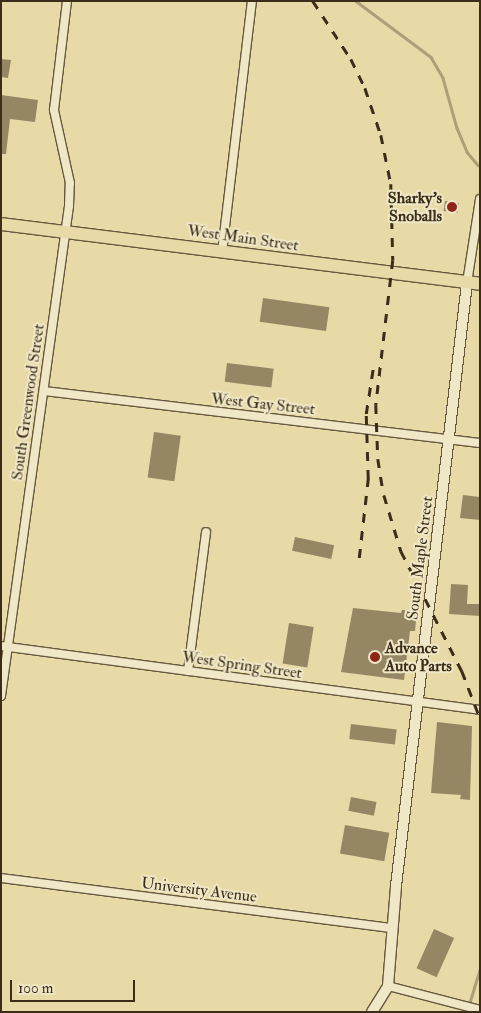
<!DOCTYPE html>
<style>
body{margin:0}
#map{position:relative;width:481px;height:1013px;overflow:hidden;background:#e8daa7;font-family:"IM FELL Double Pica",serif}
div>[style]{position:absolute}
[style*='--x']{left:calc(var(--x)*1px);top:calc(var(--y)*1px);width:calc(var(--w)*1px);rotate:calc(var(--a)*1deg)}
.stream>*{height:2.5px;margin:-1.25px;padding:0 1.25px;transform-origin:1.25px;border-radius:1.25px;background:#ad9f77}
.building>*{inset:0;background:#958763;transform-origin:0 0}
.roads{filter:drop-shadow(1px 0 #66583d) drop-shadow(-1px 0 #66583d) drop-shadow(0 1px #66583d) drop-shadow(0 -1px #66583d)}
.minor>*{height:8px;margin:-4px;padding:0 4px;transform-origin:4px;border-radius:4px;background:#f0e7c6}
.tertiary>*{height:10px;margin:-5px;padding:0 5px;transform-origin:5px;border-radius:5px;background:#f0e7c6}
.primary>*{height:12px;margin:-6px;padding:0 6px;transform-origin:6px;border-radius:6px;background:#e8daa7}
.rail>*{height:2.5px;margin-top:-1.25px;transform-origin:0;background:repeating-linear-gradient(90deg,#3b2d1a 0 9px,transparent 0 18px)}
.dots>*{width:14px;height:14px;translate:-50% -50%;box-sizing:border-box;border:2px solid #f0e7c6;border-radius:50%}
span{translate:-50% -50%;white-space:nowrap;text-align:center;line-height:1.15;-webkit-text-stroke:4px #f0e7c6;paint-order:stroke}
.poi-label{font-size:16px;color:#3b2d1a;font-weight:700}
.right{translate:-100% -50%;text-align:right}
.left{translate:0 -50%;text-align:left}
.street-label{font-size:16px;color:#3b2d1a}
.frame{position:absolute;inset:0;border:2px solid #3b2d1a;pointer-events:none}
.scale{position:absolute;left:10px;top:980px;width:125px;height:22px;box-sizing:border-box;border:2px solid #3b2d1a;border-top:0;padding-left:6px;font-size:15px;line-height:18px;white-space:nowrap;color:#3b2d1a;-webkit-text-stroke:4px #f0e7c6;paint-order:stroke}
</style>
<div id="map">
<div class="stream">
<div style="--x:356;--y:1;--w:94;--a:36.7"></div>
<div style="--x:431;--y:57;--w:24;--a:60"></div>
<div style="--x:443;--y:78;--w:52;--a:74.4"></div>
<div style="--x:457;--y:128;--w:26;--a:67"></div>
<div style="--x:467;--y:152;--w:17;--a:50"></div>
<div style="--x:470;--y:1001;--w:34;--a:-73"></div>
</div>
<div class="building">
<div style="clip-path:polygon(1px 59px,11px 60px,8px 78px,1px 77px)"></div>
<div style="clip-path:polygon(1px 95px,38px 100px,35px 122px,10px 119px,6px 154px,1px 154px)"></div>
<div style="left:445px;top:201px;width:14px;height:10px;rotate:8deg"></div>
<div style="left:263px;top:298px;width:67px;height:24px;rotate:8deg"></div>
<div style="left:227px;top:363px;width:47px;height:19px;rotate:7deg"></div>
<div style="left:154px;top:432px;width:27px;height:46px;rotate:8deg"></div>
<div style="clip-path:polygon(463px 495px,480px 497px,480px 520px,460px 518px)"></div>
<div style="left:295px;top:537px;width:40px;height:14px;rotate:12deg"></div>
<div style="clip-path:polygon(451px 584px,468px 585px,467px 604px,480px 604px,480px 616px,449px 614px)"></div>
<div style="clip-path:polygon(353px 608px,401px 613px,402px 610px,417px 610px,415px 631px,410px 631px,404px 680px,341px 672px)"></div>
<div style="left:289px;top:623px;width:25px;height:41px;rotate:9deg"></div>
<div style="clip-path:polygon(437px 722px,472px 726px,470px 800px,460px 799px,461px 795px,431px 793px)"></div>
<div style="left:351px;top:724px;width:46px;height:15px;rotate:7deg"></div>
<div style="left:351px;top:797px;width:26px;height:14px;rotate:11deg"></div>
<div style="left:345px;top:825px;width:45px;height:29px;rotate:10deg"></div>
<div style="left:434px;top:929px;width:22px;height:43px;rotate:24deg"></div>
</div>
<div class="roads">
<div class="minor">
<div style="--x:222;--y:252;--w:253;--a:-83.2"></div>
<div style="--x:467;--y:283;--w:85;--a:-81.2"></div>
<div style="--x:44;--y:391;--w:439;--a:6.8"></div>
<div style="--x:1;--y:646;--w:483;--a:7.6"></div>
<div style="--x:188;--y:671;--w:140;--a:-82.6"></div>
<div style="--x:1;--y:696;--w:495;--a:-82.1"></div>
<div style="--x:69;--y:206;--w:23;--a:-88"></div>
<div style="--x:70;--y:183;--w:75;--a:-102.4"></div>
<div style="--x:54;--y:110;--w:110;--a:-83.2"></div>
<div style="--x:1;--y:878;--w:395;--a:7.3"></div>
<div style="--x:388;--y:986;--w:95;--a:14.6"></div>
</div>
<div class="tertiary">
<div style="--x:372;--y:1012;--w:31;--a:-58"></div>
<div style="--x:388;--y:986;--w:100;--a:-85.4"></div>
<div style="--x:396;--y:886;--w:607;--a:-83.28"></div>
</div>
<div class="primary">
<div style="--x:1;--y:224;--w:483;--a:7.1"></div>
</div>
</div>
<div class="rail">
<div style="--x:313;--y:1;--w:69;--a:56.8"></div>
<div style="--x:351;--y:59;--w:32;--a:64"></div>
<div style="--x:365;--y:88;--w:50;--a:71.2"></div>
<div style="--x:381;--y:135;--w:50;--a:78.5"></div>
<div style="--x:391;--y:184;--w:76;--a:88.5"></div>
<div style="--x:393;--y:260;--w:146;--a:96.7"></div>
<div style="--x:376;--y:405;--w:54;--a:87.9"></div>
<div style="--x:378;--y:459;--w:36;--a:81"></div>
<div style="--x:384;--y:495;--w:59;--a:73.1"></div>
<div style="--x:401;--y:551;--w:135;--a:63.1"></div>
<div style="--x:462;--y:671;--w:50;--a:69"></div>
<div style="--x:359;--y:558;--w:80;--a:-83.5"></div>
<div style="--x:368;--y:479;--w:65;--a:-91.8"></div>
<div style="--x:366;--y:414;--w:46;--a:-81.2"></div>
</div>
<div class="dots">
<div style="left:452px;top:207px;background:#8f2418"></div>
<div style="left:375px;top:657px;background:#8f2418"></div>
</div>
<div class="poi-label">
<span class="right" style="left:442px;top:207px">Sharky's<br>Snoballs</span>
<span class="left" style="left:385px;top:657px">Advance<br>Auto Parts</span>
</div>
<div class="street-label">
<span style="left:243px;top:238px;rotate:8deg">West Main Street</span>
<span style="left:28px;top:402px;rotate:-82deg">South Greenwood Street</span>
<span style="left:263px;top:404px;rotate:6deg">West Gay Street</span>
<span style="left:420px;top:558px;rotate:-83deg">South Maple Street</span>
<span style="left:242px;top:665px;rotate:8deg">West Spring Street</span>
<span style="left:199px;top:890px;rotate:7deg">University Avenue</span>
</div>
<div class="frame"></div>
<div class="scale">100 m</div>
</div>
